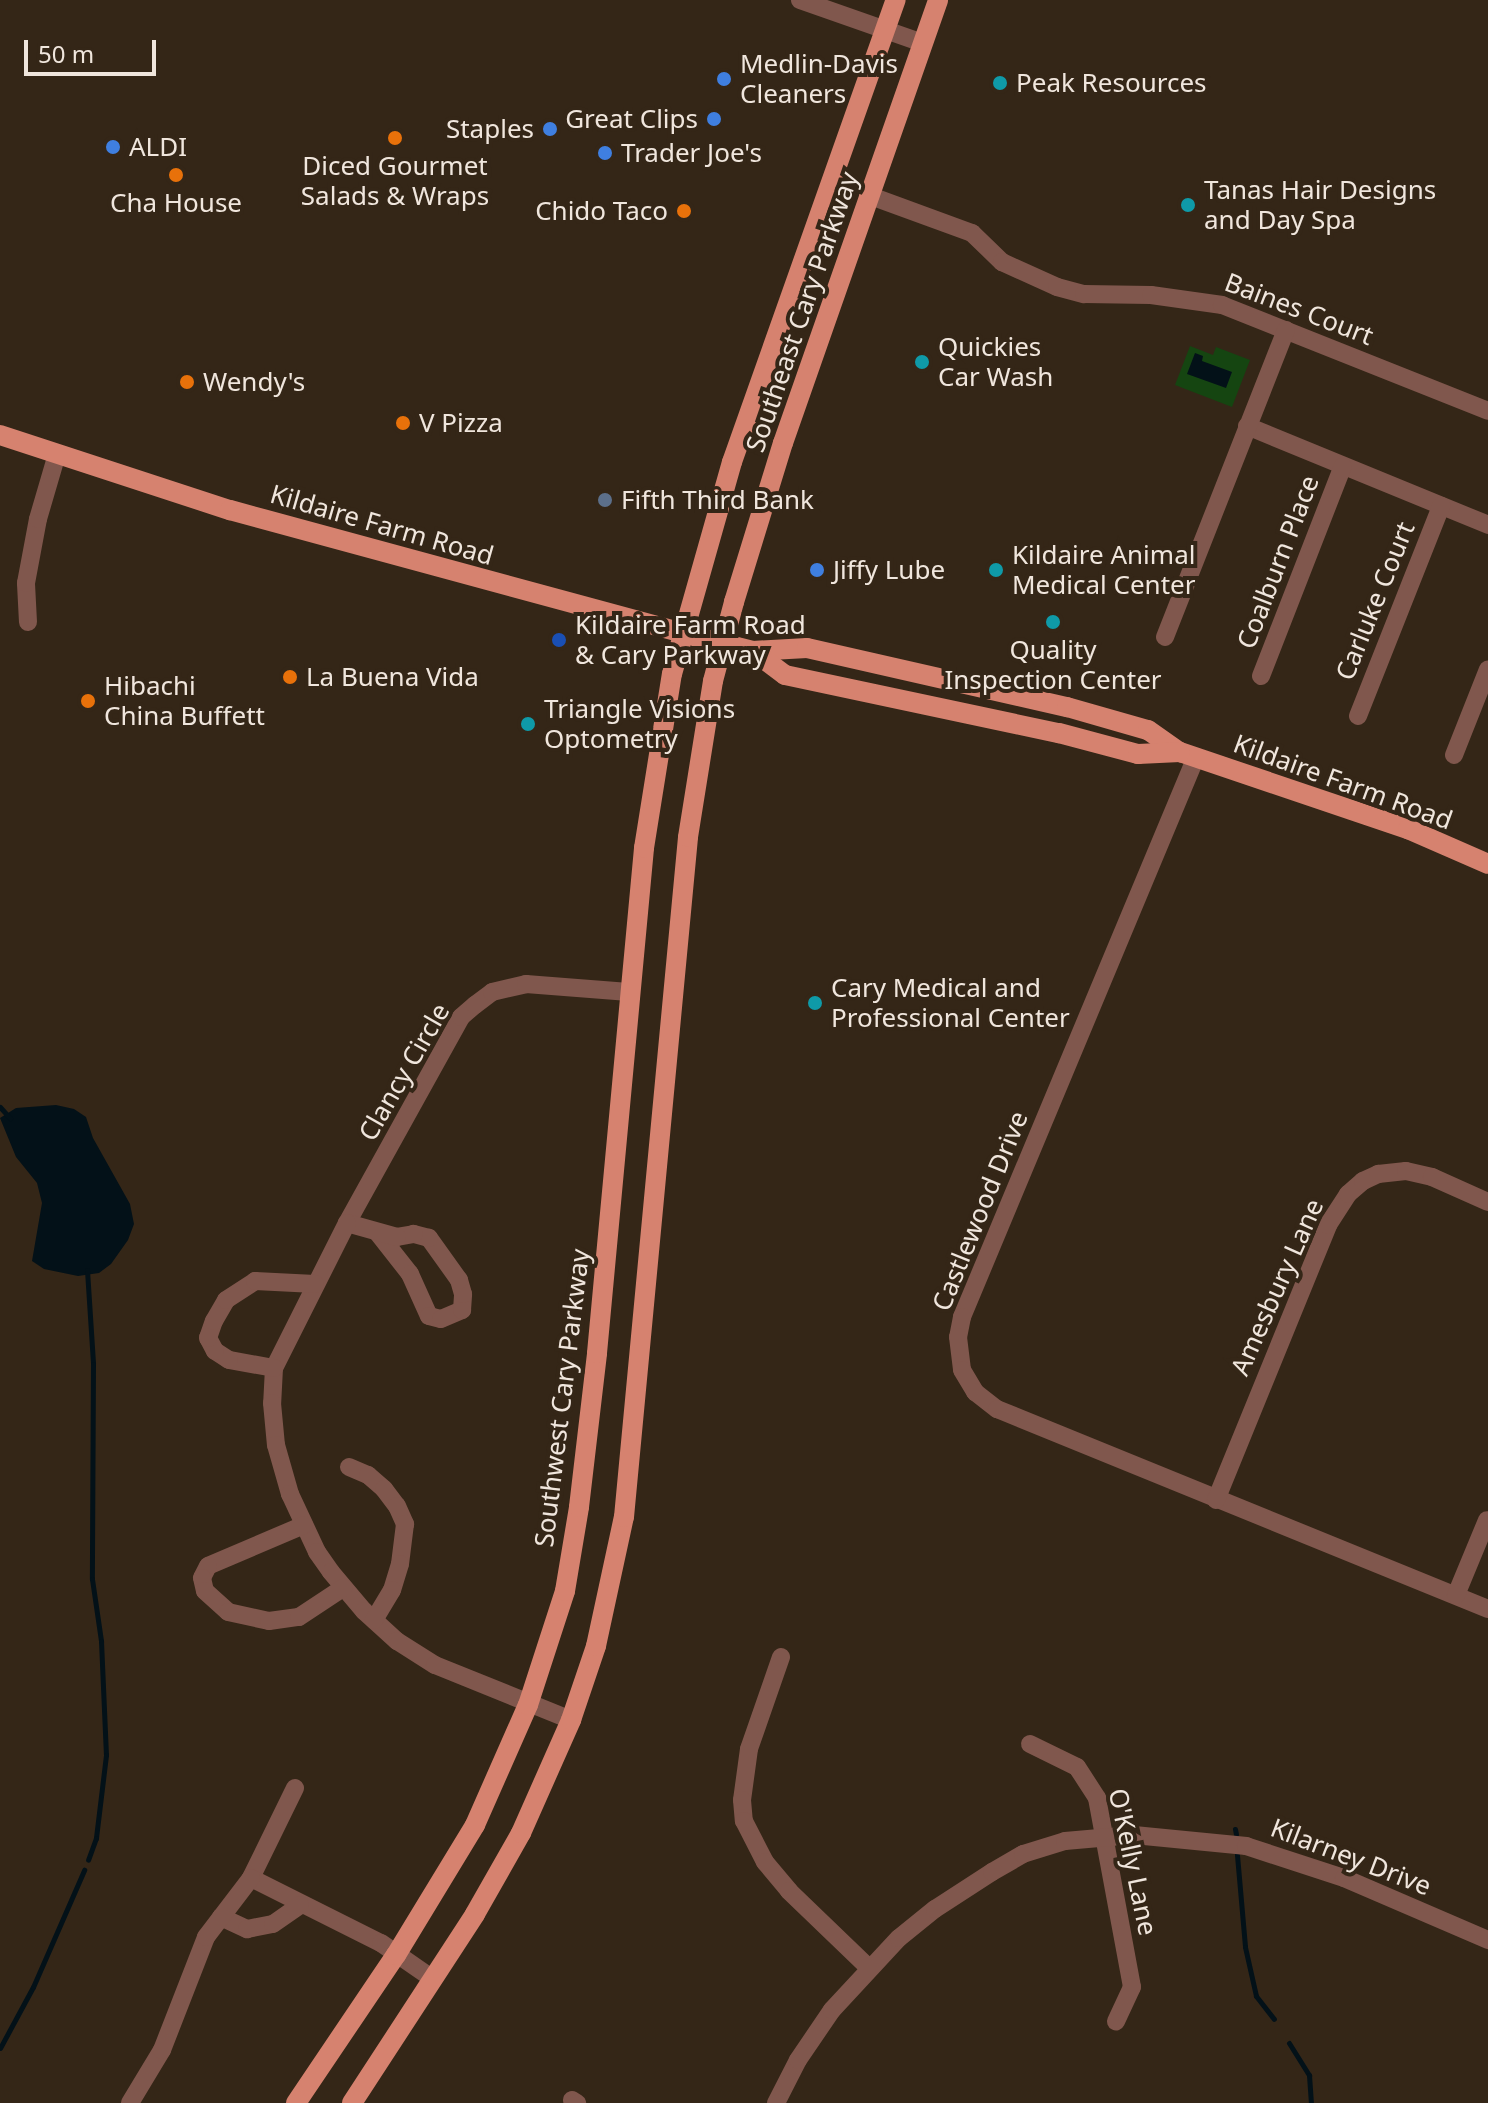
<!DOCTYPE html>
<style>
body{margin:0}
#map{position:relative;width:1488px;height:2103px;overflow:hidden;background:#342617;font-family:"Noto Sans",sans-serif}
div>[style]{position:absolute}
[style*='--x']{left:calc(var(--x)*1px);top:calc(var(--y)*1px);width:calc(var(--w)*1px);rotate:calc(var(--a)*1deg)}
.green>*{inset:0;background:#154511}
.water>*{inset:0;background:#031118}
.stream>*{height:5px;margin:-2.5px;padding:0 2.5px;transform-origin:2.5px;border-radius:2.5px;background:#031118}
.minor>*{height:18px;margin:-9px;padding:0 9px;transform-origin:9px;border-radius:9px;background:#80574d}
.major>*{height:20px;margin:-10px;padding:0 10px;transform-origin:10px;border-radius:10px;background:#d6826f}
.dots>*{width:22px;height:22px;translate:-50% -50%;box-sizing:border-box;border:4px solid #342617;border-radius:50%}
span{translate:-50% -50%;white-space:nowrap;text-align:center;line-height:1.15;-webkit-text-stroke:8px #342617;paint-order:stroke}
.poi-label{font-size:26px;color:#f0e6dd}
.left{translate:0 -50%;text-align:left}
.right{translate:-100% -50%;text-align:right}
.street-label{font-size:26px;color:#f0e6dd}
.scale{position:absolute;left:24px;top:40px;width:132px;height:36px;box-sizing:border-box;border:4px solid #f0e6dd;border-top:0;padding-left:10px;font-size:24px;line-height:28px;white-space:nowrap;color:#f0e6dd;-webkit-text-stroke:6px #342617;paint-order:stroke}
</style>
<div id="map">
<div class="green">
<div style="clip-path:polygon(1190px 346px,1213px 355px,1216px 347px,1250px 360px,1232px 407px,1175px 385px)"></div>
</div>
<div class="water">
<div style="clip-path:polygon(1195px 353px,1203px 356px,1202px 361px,1232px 372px,1226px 388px,1187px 374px)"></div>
<div style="clip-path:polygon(56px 1105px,74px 1109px,86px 1117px,93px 1138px,130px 1204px,134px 1224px,128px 1240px,111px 1264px,99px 1273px,78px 1276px,44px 1269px,32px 1261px,42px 1203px,37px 1183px,16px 1157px,0 1118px,16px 1108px)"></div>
</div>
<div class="stream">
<div style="--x:0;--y:1107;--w:15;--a:48"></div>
<div style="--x:87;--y:1270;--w:94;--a:86.3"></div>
<div style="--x:93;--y:1364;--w:215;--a:90.3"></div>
<div style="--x:92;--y:1579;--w:63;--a:81.7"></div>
<div style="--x:101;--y:1641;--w:114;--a:87.5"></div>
<div style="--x:106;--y:1755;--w:84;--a:96.9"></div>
<div style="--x:96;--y:1838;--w:23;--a:110"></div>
<div style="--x:1235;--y:1829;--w:5;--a:79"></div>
<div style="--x:1237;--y:1855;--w:92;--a:85"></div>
<div style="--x:1245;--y:1947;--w:50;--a:77.3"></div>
<div style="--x:1256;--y:1996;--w:29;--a:52"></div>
<div style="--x:1289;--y:2043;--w:38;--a:58"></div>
<div style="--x:1309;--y:2075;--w:28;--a:86"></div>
<div style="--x:0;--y:2048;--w:69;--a:-61.6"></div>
<div style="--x:33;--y:1987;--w:128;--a:-66.4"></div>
</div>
<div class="minor">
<div style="--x:800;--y:0;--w:130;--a:19.3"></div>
<div style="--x:868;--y:195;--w:111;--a:20.1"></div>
<div style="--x:972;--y:233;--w:42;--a:44"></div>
<div style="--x:1002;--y:262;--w:60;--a:24.4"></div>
<div style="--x:1057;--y:287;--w:28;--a:15"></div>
<div style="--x:1084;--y:294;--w:67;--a:0.9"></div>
<div style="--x:1151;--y:295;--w:72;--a:8"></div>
<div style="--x:1222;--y:305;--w:286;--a:21.7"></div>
<div style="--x:1247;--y:426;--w:261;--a:22.3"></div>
<div style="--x:28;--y:622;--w:39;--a:-93"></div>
<div style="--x:26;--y:583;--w:65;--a:-79.4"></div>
<div style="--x:38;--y:519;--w:68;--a:-73.7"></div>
<div style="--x:1165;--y:637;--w:330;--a:-68.5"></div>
<div style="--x:1261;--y:676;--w:225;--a:-68.7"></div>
<div style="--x:1358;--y:716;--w:226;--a:-68.4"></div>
<div style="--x:1454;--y:755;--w:92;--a:-68.4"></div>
<div style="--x:1196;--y:757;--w:607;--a:112.68"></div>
<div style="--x:962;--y:1317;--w:20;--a:101"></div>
<div style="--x:958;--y:1337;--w:33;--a:83"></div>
<div style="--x:962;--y:1370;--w:26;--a:59"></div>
<div style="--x:975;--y:1392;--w:28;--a:38"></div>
<div style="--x:997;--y:1409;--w:530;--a:22.16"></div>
<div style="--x:347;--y:1223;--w:235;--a:-61"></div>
<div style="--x:461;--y:1017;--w:18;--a:-41"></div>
<div style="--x:475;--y:1005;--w:21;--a:-37"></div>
<div style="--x:492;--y:992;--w:35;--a:-13"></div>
<div style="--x:526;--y:984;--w:103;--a:4.4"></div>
<div style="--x:377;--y:1232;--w:53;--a:51.8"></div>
<div style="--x:410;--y:1274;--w:46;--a:65.7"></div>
<div style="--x:429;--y:1316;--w:12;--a:14"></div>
<div style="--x:441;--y:1319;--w:23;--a:-23"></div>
<div style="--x:462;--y:1310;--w:16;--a:-86"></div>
<div style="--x:463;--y:1294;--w:15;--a:-106"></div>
<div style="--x:459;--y:1280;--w:52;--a:-125.5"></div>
<div style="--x:429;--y:1238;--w:16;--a:-165"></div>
<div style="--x:414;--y:1234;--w:17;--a:170"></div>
<div style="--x:397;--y:1237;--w:52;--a:-164.4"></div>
<div style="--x:347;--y:1223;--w:162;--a:116.7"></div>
<div style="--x:274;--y:1368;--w:35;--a:93"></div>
<div style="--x:272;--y:1403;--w:42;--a:84.6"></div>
<div style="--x:276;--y:1445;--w:51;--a:74.1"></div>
<div style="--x:290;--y:1494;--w:64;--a:65"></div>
<div style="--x:317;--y:1552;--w:24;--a:55"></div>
<div style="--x:331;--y:1572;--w:51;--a:49.8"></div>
<div style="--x:364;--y:1611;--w:45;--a:42.3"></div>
<div style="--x:397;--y:1641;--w:45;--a:32.3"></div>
<div style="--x:435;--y:1665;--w:147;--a:22"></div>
<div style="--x:274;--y:1368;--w:46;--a:-169.9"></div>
<div style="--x:229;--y:1360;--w:17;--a:-147"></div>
<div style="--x:215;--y:1351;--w:15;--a:-118"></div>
<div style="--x:208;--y:1338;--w:18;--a:-71"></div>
<div style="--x:214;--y:1321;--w:24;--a:-60"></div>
<div style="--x:226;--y:1300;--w:35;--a:-33"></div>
<div style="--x:255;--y:1281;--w:60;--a:2.9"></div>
<div style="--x:349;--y:1467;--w:21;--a:23"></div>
<div style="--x:368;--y:1475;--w:21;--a:41"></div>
<div style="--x:384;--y:1489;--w:21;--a:53"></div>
<div style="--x:397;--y:1506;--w:20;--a:66"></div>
<div style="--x:405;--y:1524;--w:40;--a:97.1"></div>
<div style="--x:400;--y:1564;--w:27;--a:107"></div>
<div style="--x:392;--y:1590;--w:35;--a:121"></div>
<div style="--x:1216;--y:1500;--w:297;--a:-67.8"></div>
<div style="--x:1328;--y:1225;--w:37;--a:-57"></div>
<div style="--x:1348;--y:1194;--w:20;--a:-41"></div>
<div style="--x:1363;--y:1181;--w:17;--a:-25"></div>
<div style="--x:1378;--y:1174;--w:28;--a:-6"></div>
<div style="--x:1406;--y:1171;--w:27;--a:13"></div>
<div style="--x:1432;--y:1177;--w:61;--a:24.1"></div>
<div style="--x:304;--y:1525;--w:104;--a:156.9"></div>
<div style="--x:208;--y:1566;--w:13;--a:117"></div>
<div style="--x:202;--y:1578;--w:13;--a:77"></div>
<div style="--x:205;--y:1591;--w:31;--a:42"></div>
<div style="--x:228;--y:1612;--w:42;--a:12.4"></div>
<div style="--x:269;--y:1621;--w:30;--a:-8"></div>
<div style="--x:299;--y:1617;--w:53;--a:-33.4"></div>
<div style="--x:1456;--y:1595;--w:81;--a:-67.5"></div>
<div style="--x:781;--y:1657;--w:97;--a:109.2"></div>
<div style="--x:749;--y:1749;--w:51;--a:97.8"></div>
<div style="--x:742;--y:1800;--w:21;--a:85"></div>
<div style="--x:744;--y:1821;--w:46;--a:62.9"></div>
<div style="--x:765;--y:1862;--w:38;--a:50"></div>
<div style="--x:789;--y:1891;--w:110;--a:43.9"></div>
<div style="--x:1030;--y:1744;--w:52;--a:26.1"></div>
<div style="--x:1077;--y:1767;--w:37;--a:57"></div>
<div style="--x:1097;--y:1798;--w:192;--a:79.5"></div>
<div style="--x:1132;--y:1987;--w:38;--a:115"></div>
<div style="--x:295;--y:1788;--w:100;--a:116.1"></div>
<div style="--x:251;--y:1878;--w:145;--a:26.6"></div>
<div style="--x:381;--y:1943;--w:63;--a:34.7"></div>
<div style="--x:221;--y:1917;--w:29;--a:25"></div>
<div style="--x:247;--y:1929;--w:26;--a:-11"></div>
<div style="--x:273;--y:1924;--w:33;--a:-35"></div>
<div style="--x:572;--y:2100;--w:6;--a:31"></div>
<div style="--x:130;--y:2103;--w:62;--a:-58.9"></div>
<div style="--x:162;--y:2050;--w:121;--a:-68.7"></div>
<div style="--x:206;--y:1937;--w:74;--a:-52.7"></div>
<div style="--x:776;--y:2103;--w:48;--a:-62.9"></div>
<div style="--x:798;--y:2060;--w:60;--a:-55.8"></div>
<div style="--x:832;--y:2010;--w:98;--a:-47.1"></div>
<div style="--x:899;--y:1938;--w:46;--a:-38.9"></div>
<div style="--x:935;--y:1909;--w:68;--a:-33"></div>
<div style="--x:992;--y:1872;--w:36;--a:-30"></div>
<div style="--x:1023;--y:1854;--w:44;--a:-17.2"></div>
<div style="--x:1065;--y:1841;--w:69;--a:-5"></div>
<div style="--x:1134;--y:1835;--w:113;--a:5.6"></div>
<div style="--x:1246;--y:1846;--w:103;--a:18.1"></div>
<div style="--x:1344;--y:1878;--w:157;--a:23.3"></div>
</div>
<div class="major">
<div style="--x:0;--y:435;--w:242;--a:18.1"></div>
<div style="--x:230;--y:510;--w:468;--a:15.2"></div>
<div style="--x:682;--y:633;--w:73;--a:14.2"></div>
<div style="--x:753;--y:651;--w:54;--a:-3.2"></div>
<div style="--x:807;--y:648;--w:267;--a:12.8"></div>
<div style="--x:1067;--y:707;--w:84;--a:15.9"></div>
<div style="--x:1148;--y:730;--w:39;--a:35"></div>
<div style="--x:1180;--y:752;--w:241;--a:18.7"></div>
<div style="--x:1408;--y:829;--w:87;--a:23.6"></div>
<div style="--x:753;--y:651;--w:40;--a:37"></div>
<div style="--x:785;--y:675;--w:280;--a:12"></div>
<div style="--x:1059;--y:733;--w:82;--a:14.9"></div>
<div style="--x:1138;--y:754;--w:42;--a:-2.7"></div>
<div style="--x:296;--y:2103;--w:179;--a:-56"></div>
<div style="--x:396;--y:1955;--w:152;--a:-58.7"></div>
<div style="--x:475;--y:1825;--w:131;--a:-66.2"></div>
<div style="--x:528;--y:1705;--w:120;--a:-72"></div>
<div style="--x:565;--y:1591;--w:85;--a:-80.5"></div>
<div style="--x:579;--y:1507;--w:155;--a:-83.3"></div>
<div style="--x:597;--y:1353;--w:507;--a:-84.68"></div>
<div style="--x:644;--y:848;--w:176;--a:-80.9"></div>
<div style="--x:672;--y:674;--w:220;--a:-74.2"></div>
<div style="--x:732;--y:462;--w:490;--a:-70.5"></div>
<div style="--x:352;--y:2103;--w:225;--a:-56.9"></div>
<div style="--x:475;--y:1914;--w:93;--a:-60.4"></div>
<div style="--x:521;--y:1833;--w:124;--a:-66.1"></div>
<div style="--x:571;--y:1720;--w:78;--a:-71.3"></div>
<div style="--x:596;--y:1646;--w:132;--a:-77.8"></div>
<div style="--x:624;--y:1517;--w:683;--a:-84.62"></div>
<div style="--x:688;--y:837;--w:158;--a:-80.9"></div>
<div style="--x:713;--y:681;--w:82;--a:-75.1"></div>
<div style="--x:734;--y:602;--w:166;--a:-72.9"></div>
<div style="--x:783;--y:443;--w:469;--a:-70.7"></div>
</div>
<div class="dots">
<div style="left:724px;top:79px;background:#3f7fe0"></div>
<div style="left:1000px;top:83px;background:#0f9aa8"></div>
<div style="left:714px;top:119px;background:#3f7fe0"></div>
<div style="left:550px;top:129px;background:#3f7fe0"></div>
<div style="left:395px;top:138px;background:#e8710a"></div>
<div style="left:113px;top:147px;background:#3f7fe0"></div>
<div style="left:605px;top:153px;background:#3f7fe0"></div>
<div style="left:176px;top:175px;background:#e8710a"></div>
<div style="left:1188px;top:205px;background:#0f9aa8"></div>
<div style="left:684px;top:211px;background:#e8710a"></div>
<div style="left:922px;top:362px;background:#0f9aa8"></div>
<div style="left:187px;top:382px;background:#e8710a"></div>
<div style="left:403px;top:423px;background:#e8710a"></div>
<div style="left:605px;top:500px;background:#5c6f8a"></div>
<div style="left:817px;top:570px;background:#3f7fe0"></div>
<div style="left:996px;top:570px;background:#0f9aa8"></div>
<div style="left:1053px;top:622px;background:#0f9aa8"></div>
<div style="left:559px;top:640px;background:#1a4fb4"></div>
<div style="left:290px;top:677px;background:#e8710a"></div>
<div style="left:88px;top:701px;background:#e8710a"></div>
<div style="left:528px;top:724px;background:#0f9aa8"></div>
<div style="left:815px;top:1003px;background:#0f9aa8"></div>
</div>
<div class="poi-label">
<span class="left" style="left:740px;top:79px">Medlin-Davis<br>Cleaners</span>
<span class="left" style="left:1016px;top:83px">Peak Resources</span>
<span class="right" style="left:698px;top:119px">Great Clips</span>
<span class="right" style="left:534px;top:129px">Staples</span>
<span class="left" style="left:129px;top:147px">ALDI</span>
<span class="left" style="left:621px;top:153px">Trader Joe's</span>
<span style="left:395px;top:181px">Diced Gourmet<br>Salads &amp; Wraps</span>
<span class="left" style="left:1204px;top:205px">Tanas Hair Designs<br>and Day Spa</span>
<span style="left:176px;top:203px">Cha House</span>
<span class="right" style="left:668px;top:211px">Chido Taco</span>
<span class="left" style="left:938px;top:362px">Quickies<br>Car Wash</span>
<span class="left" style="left:203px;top:382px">Wendy's</span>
<span class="left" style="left:419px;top:423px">V Pizza</span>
<span class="left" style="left:621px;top:500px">Fifth Third Bank</span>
<span class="left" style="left:1012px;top:570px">Kildaire Animal<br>Medical Center</span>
<span class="left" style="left:833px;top:570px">Jiffy Lube</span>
<span class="left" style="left:575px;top:640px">Kildaire Farm Road<br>&amp; Cary Parkway</span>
<span style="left:1053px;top:665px">Quality<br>Inspection Center</span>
<span class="left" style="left:306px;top:677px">La Buena Vida</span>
<span class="left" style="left:104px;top:701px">Hibachi<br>China Buffett</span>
<span class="left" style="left:544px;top:724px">Triangle Visions<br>Optometry</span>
<span class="left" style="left:831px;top:1003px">Cary Medical and<br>Professional Center</span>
</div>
<div class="street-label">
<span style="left:1299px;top:309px;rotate:21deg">Baines Court</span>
<span style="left:802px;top:312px;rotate:-71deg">Southeast Cary Parkway</span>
<span style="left:382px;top:525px;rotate:16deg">Kildaire Farm Road</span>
<span style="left:1278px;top:562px;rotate:-69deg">Coalburn Place</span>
<span style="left:1375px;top:601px;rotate:-68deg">Carluke Court</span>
<span style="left:1343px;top:782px;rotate:20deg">Kildaire Farm Road</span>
<span style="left:404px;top:1072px;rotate:-60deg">Clancy Circle</span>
<span style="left:980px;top:1211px;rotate:-68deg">Castlewood Drive</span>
<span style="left:1277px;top:1287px;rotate:-66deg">Amesbury Lane</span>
<span style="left:562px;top:1398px;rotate:-83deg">Southwest Cary Parkway</span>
<span style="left:1351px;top:1857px;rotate:21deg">Kilarney Drive</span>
<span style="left:1133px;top:1862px;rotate:78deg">O'Kelly Lane</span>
</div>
<div class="scale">50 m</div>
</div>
